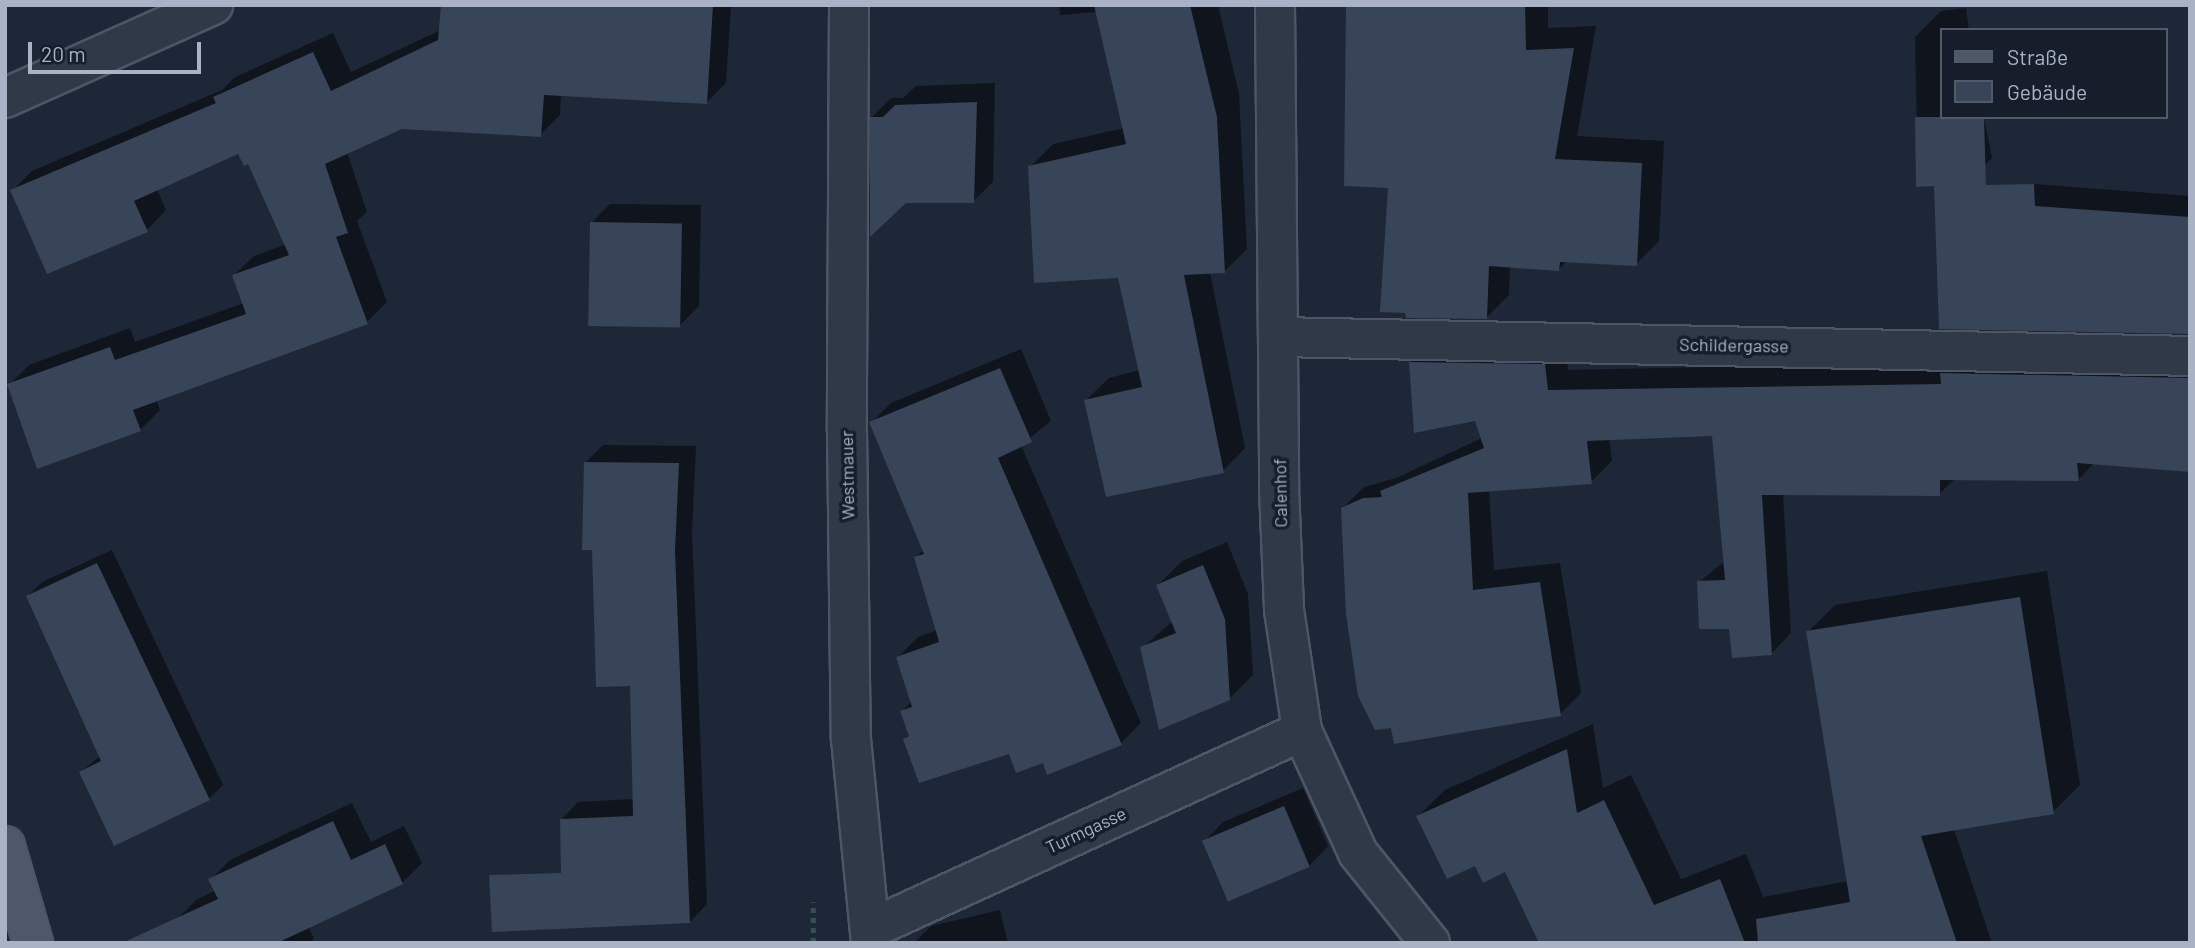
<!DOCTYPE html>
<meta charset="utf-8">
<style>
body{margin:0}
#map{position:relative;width:2195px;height:948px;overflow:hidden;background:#1d2737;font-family:Barlow,sans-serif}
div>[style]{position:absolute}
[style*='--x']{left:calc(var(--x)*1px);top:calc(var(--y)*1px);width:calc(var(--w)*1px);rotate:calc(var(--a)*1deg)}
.shadow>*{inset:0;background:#0007}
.building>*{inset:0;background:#384458;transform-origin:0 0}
.path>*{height:4.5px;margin-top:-2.25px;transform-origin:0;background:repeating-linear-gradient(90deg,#395053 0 5px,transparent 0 10px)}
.roads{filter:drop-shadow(2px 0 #4e5666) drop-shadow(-2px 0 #4e5666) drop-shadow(0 2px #4e5666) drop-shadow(0 -2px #4e5666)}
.minor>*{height:38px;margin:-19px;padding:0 19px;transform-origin:19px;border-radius:19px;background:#303948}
.major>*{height:38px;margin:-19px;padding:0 19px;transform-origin:19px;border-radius:19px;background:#4e5868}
span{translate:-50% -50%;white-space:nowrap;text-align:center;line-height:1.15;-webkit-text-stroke:7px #161e2c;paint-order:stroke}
.street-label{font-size:18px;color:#aab3c5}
.frame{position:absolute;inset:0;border:7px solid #aab3c5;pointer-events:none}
.legend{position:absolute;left:1940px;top:28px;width:228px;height:91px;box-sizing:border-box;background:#161e2c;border:2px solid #515a69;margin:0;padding:9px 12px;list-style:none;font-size:21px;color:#aab3c5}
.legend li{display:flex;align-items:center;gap:14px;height:35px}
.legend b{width:35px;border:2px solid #515a69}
.scale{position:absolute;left:28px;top:42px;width:173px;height:32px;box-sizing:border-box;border:4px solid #aab3c5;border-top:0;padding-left:9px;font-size:21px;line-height:24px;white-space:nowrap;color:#aab3c5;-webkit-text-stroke:5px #161e2c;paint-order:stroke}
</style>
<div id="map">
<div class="shadow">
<div style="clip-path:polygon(442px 5px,731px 5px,726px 83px,706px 103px,561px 94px,560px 115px,540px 135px,402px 127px,347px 152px,367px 212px,357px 221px,387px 302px,367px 322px,156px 399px,160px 410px,140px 430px,9px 385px,29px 365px,130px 328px,135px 342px,244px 303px,234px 275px,254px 256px,286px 244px,248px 162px,239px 152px,157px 189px,166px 210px,147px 230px,12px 191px,32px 171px,222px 90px,235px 77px,333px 33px,351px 72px,441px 30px)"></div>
<div style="clip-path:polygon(1059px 5px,1218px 5px,1239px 94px,1247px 249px,1224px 272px,1210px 272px,1245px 448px,1223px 471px,1086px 400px,1109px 378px,1140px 370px,1120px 277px,1030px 167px,1053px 144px,1124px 128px,1097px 12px,1060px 15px)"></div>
<div style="clip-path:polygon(1373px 5px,1548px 5px,1548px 28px,1596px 26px,1577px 136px,1664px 141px,1659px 241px,1636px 264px,1567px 261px,1558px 270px,1510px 266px,1509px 295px,1486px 318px,1390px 186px)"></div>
<div style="clip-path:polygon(1966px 8px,1969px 30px,1941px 30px,1941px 117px,1984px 117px,1992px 158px,1965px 184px,1918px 185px,1915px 37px,1941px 11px)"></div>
<div style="clip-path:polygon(995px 83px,993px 182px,973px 201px,872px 117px,891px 98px,903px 98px,916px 86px)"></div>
<div style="clip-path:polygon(2035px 184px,2190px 196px,2190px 332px,2019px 200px)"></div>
<div style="clip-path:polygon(610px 204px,701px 205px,699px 306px,680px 325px,591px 223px)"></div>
<div style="clip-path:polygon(1431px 342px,1565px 344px,1568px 370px,2190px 357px,2190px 471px,2095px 462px,2079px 479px,1956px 478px,1939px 494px,1783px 494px,1791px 633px,1771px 654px,1731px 627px,1699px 582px,1725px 561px,1714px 435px,1609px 438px,1612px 461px,1591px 482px,1489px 490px,1494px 570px,1560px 563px,1581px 693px,1560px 714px,1343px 508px,1364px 487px,1396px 478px,1482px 438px,1476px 419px,1411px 362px)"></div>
<div style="clip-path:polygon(1021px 349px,1051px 421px,1021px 445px,1141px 723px,1121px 743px,1044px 761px,1010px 752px,905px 739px,910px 734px,902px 711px,912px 701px,898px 657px,918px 637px,938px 630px,916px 557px,924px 550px,871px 423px,891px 403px)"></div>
<div style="clip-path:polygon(603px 445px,696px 446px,692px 532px,707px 904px,690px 922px,561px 820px,578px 802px,635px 799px,632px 684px,594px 549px,585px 463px)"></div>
<div style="clip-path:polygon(1227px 542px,1248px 594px,1253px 675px,1229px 699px,1142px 648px,1173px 621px,1158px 585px,1182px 561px)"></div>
<div style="clip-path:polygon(112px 550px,223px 785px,209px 799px,81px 772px,100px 756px,28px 596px,42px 582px)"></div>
<div style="clip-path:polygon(2047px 571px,2080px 785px,2053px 812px,1954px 829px,1992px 943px,1541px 943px,1505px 870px,1476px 864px,1418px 816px,1445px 790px,1593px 724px,1603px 788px,1631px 775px,1681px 879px,1746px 854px,1763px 897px,1848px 881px,1808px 632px,1835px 605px)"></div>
<div style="clip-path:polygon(1303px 788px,1328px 846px,1309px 866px,1204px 842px,1223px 822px)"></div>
<div style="clip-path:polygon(352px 803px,371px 842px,404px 826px,422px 863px,402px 883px,308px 926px,314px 938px,309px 943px,188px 943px,177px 919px,196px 900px,216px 890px,211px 879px,230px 860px)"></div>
<div style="clip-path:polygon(1000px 910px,1008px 943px,914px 943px,931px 926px)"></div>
</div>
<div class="building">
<div style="clip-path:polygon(441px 5px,713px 5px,707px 104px,544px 95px,541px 137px,402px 129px,325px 164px,348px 233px,336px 237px,368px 324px,133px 410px,141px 431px,37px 469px,7px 384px,110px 347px,115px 360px,246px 314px,232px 275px,289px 255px,248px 164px,244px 166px,238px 154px,134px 201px,148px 232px,47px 274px,10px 190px,216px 103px,213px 97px,313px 52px,331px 91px,438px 40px)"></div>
<div style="clip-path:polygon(1094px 5px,1190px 5px,1217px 117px,1225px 273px,1184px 275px,1224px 473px,1106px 497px,1084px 400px,1142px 387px,1118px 278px,1034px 283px,1028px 166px,1126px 144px)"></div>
<div style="clip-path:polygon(1346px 5px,1525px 5px,1526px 50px,1574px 48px,1555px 159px,1642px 163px,1637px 266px,1560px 262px,1559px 271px,1489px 266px,1487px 319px,1406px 318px,1405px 313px,1380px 312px,1388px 188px,1344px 186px)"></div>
<div style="clip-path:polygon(977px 102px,974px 203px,906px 203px,870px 237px,870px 117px,883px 117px,895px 105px)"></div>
<div style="clip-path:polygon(1915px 117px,1984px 117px,1986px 185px,2034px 184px,2035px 206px,2190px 217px,2190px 334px,1939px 329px,1934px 186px,1916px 187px)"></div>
<div style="left:590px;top:222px;width:92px;height:104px;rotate:1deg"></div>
<div style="clip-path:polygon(1409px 362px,1545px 364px,1548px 390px,1941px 384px,1940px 373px,2190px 378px,2190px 472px,2077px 463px,2079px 481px,1940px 480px,1940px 496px,1762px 495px,1772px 655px,1732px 658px,1729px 629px,1699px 629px,1697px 581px,1725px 580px,1712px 436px,1587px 441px,1592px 484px,1468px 493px,1473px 590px,1540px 582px,1561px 716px,1394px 744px,1391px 728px,1375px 730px,1358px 696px,1346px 614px,1341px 508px,1363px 498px,1382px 497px,1380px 491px,1484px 448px,1475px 421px,1414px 433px)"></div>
<div style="clip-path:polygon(1000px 368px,1032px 442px,998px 458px,1122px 745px,1047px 775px,1043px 763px,1016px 773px,1009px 754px,919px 783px,903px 739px,909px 736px,900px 711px,912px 707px,896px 657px,939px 642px,914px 557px,924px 554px,869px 422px)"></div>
<div style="clip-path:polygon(584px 462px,679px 463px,675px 551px,690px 923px,492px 932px,489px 875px,561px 873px,560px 819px,633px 816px,630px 686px,596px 687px,592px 550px,582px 550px)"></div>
<div style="clip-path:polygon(97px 563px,210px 800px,114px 846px,79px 772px,101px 761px,26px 596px)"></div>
<div style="clip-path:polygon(1203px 565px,1225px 619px,1230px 700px,1159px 730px,1140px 647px,1176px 633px,1156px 585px)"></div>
<div style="clip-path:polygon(2020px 597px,2054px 814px,1921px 836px,1957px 943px,1758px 943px,1756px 919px,1850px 902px,1806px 631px)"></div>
<div style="clip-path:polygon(1567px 749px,1577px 813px,1604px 800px,1654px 905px,1720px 879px,1745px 943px,1539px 943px,1505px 872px,1483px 883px,1475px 866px,1447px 879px,1416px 816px)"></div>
<div style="left:1284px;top:806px;width:66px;height:89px;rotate:67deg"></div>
<div style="clip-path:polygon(333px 821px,351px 860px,385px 844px,403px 884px,277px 943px,122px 943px,218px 899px,208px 879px)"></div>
</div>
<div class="path">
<div style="--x:813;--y:943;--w:41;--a:-90"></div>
</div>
<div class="roads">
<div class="minor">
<div style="--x:849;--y:5;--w:425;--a:90.3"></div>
<div style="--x:847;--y:430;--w:309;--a:89.3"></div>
<div style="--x:851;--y:739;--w:205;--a:84.4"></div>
<div style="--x:1275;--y:5;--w:484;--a:89.5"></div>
<div style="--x:1279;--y:489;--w:121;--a:87.6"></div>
<div style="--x:1284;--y:610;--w:122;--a:81.5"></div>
<div style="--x:1302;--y:731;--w:134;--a:65.3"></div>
<div style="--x:1358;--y:853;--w:115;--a:51.3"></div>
<div style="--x:5;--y:98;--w:228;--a:-24.1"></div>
<div style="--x:1279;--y:337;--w:911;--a:1.19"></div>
<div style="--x:870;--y:929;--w:475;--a:-24.6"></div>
</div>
<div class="major">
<div style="--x:5;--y:846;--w:101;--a:73.9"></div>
</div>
</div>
<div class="street-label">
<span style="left:1734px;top:345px;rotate:1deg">Schildergasse</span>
<span style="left:847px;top:475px;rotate:-91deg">Westmauer</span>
<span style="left:1280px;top:493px;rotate:-91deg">Calenhof</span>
<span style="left:1086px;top:830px;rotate:-25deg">Turmgasse</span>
</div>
<div class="frame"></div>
<ul class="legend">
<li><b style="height:9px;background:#4e5868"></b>Straße</li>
<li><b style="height:19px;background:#384458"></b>Gebäude</li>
</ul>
<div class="scale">20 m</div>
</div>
